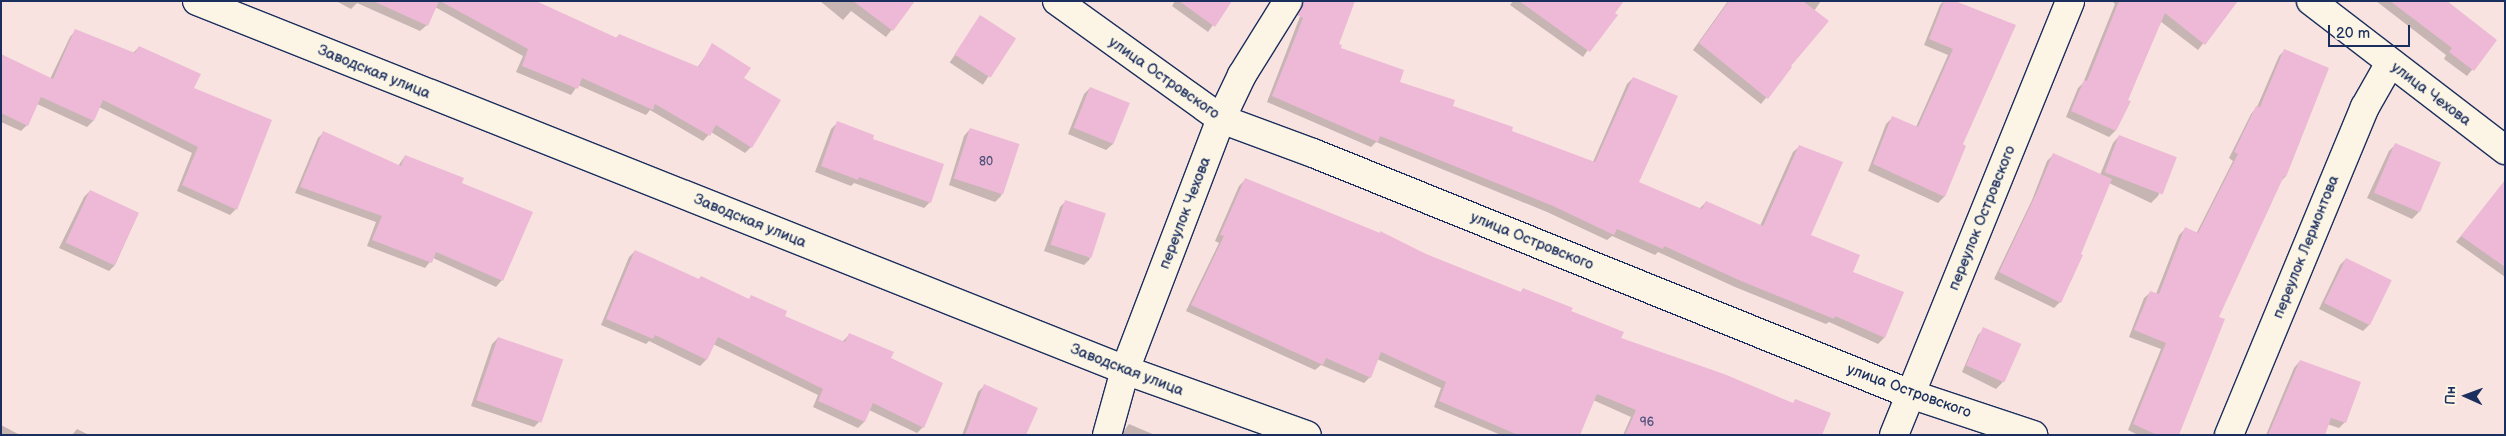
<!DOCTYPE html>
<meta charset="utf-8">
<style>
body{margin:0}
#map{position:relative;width:2506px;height:436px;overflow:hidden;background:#f8e3e0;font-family:"Balsamiq Sans",sans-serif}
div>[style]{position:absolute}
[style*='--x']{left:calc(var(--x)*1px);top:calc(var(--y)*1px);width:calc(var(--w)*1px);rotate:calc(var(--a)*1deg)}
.shadow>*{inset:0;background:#0003;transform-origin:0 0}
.building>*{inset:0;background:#edb9d6;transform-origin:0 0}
.roads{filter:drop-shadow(1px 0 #1b2f5e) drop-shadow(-1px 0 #1b2f5e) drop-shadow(0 1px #1b2f5e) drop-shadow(0 -1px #1b2f5e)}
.minor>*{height:28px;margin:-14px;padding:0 14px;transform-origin:14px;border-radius:14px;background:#fcf5e5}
span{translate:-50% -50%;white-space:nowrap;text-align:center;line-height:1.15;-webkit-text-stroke:5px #fcf5e5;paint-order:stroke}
.number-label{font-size:12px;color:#50527c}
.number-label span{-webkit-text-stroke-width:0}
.street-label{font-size:15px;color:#1b2f5e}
.frame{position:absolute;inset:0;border:2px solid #1b2f5e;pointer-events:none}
.north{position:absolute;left:2441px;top:371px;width:50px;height:50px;-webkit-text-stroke:4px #fcf5e5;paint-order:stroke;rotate:272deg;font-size:14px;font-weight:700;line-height:20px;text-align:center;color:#1b2f5e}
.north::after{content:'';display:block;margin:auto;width:18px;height:22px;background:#1b2f5e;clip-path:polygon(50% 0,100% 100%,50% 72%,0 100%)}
.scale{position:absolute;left:2328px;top:25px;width:82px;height:22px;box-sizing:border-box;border:2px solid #1b2f5e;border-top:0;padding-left:6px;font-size:15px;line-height:18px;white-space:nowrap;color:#1b2f5e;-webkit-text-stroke:4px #fcf5e5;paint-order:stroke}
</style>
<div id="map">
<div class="shadow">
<div style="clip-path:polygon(336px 1px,533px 1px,615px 39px,619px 35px,697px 68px,713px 45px,743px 79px,751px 147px,745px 153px,711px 132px,703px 141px,650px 110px,646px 115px,578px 85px,571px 95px,516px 72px,523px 56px,435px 7px,427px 25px,420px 31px,357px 3px,351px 9px)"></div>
<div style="clip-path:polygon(820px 1px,914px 1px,886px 37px,851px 11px,843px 20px)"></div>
<div style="clip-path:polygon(1175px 1px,1230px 1px,1208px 32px,1172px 6px)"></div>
<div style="clip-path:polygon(1306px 1px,1339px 48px,1398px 83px,1510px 132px,1593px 162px,1627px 84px,1633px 78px,1637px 182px,1699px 209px,1706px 202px,1760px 226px,1793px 152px,1800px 146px,1809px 236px,1852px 272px,1903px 293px,1884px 338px,1878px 344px,1829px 322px,1826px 324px,1735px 287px,1658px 252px,1655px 255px,1612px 236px,1607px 240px,1547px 212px,1376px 142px,1371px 147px,1267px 102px)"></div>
<div style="clip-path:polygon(1513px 1px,1622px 1px,1583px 57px,1510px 5px)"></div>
<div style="clip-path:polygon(1728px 1px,1821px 1px,1814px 11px,1789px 66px,1791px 67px,1761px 104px,1693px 50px)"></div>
<div style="clip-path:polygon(1944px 1px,1952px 1px,1961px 145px,1965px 146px,1944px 197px,1938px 203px,1868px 171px,1886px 124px,1892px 118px,1916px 127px,1948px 55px,1924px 45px,1940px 5px)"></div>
<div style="clip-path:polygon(2112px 1px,2236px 1px,2198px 50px,2160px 21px,2115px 131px,2109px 137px,2066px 117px,2078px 88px,2083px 83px,2115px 4px)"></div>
<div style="clip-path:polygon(2376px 1px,2445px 1px,2496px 40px,2467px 76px,2444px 59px,2446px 55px)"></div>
<div style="left:981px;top:16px;width:40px;height:56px;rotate:34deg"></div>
<div style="clip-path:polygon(76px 30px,132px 54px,139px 47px,192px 89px,236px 209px,230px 215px,177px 191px,192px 153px,99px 107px,93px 121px,87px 127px,37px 104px,27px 125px,21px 131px,1px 122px,1px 55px,50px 79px,70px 37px)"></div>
<div style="clip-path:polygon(2285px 50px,2285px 177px,2280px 182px,2217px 318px,2178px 435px,2138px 435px,2128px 430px,2161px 349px,2129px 337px,2144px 298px,2151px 292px,2156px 294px,2179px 235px,2185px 229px,2196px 234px,2233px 161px,2229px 158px,2251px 114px,2257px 107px,2279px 56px)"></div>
<div style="clip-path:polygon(1090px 88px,1113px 144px,1106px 150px,1068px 134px,1084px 94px)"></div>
<div style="clip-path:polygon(837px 123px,871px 140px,930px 202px,924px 208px,854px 183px,851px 186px,815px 172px,831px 129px)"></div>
<div style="clip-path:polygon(970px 129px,1017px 145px,1001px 196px,995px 202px,949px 185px,964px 136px)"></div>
<div style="clip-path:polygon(324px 132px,398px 166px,405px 156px,461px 184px,502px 280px,496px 287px,433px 258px,425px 268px,367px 246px,376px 222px,295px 193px,318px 138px)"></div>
<div style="clip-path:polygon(2119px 136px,2175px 158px,2158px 196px,2151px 203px,2109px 183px,2060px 302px,2054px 308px,1994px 279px,2032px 200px,2047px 161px,2053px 155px,2100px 175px,2113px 143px)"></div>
<div style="clip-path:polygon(2395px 145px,2439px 164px,2418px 213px,2412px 219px,2367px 198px,2389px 151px)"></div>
<div style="clip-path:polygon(1245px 180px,1520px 293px,1523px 289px,1620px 338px,1821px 435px,1623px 435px,1631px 417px,1593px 400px,1579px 435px,1501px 435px,1434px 407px,1441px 388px,1377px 359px,1370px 377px,1364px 383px,1321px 365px,1315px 370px,1186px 311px,1219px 243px,1215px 241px,1239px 186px)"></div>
<div style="clip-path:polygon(90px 191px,138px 214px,115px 265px,109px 271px,59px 248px,84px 197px)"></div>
<div style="clip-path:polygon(2495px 194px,2505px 201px,2505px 277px,2456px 242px)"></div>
<div style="clip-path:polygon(1066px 201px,1090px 259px,1084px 265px,1044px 251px,1060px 207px)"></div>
<div style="clip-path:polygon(635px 251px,698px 280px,701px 277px,748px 300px,751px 297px,783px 317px,842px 342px,849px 335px,890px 359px,923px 427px,917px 433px,869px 410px,864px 422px,858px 428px,813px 407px,818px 395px,713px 344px,706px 360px,700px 366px,649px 341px,646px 344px,601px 325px,629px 257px)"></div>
<div style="clip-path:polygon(2346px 259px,2390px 281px,2369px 325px,2363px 331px,2319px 309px,2340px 265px)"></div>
<div style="clip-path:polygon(1984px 329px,2019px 344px,2002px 383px,1996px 389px,1962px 372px,1978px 335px)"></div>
<div style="clip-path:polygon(498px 338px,540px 421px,534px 427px,471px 406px,492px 344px)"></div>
<div style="clip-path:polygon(2300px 361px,2345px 422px,2339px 428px,2327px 424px,2323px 435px,2266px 435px,2294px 368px)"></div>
<div style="clip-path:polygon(984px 386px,1025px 435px,962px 435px,978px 392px)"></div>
<div style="clip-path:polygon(1129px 424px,1155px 435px,1121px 435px)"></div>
<div style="clip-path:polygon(1px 425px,20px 435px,1px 435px)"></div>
<div style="clip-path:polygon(77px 429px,89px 435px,72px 435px)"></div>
</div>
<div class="building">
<div style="clip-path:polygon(373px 1px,439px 1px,428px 26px)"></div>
<div style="clip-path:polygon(440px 1px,536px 1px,617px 38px,619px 34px,699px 67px,712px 43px,751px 68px,744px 78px,781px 100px,752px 148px,716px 125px,710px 136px,655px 104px,653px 110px,582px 78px,578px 89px,522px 66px,528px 49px)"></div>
<div style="clip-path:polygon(853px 1px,915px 1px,893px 31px)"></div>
<div style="clip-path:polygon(1179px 1px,1232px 1px,1215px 27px)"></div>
<div style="clip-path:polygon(1304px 1px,1355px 1px,1339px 44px,1342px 45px,1341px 48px,1404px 70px,1400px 82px,1455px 100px,1453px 106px,1513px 127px,1512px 131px,1595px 162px,1633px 77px,1678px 96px,1639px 182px,1702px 209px,1706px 201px,1763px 226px,1799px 145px,1843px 162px,1811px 235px,1860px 255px,1853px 272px,1904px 292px,1885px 338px,1835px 316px,1834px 319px,1741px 281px,1664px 246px,1663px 249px,1617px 229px,1614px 235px,1553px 206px,1380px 136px,1378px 142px,1272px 96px,1303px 18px,1297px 15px)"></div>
<div style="clip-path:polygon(1519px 1px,1624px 1px,1615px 13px,1618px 15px,1590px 52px)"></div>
<div style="clip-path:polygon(1729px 1px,1803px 1px,1829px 21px,1791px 66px,1792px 67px,1768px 99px,1699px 43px)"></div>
<div style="clip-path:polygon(1944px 1px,1955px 1px,2016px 25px,1963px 144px,1966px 146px,1945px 197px,1873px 164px,1892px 116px,1918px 127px,1953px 49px,1929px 39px)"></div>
<div style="clip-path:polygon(2119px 1px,2238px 1px,2205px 45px,2165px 13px,2128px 100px,2131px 101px,2116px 131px,2071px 111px,2084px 80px,2087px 81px)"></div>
<div style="clip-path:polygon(2390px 1px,2447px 1px,2497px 40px,2474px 71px,2449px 52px,2452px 48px)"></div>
<div style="left:980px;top:15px;width:43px;height:47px;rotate:33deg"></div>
<div style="clip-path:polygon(75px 29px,135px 53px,139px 46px,201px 74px,194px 88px,272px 120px,237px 210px,182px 185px,198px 147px,103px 100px,94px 121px,41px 97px,28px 126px,1px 113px,1px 54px,53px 79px)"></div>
<div style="clip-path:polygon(2284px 49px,2329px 68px,2286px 177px,2284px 176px,2219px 317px,2225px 319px,2179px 435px,2157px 435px,2133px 424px,2166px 343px,2134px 330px,2150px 291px,2159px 294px,2185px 227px,2198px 233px,2238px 154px,2234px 152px,2256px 106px,2260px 107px)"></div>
<div style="left:1090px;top:87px;width:43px;height:44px;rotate:22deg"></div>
<div style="clip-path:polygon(837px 121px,874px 135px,873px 139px,944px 164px,931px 203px,859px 177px,858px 180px,821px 166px)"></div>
<div style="left:970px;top:128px;width:52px;height:53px;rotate:18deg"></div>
<div style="clip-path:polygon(323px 131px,401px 166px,405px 155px,464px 178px,462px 183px,533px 212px,503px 281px,436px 252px,432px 263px,372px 240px,382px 216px,300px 187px)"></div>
<div style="left:2119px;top:135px;width:62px;height:40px;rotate:21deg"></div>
<div style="left:2395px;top:143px;width:50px;height:54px;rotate:23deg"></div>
<div style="clip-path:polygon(2053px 153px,2112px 179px,2081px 254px,2083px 255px,2061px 303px,1999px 272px,2037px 192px)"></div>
<div style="clip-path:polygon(1245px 178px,1380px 233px,1380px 231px,1426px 254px,1521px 292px,1523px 288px,1573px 308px,1571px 311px,1624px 332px,1621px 338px,1724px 374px,1793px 403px,1795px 399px,1831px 413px,1822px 435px,1625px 435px,1636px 410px,1597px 394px,1580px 435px,1518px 435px,1439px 401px,1446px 382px,1381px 352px,1371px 378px,1326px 358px,1323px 365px,1191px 305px,1224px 236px,1220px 235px)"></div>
<div style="clip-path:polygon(2505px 180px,2505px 267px,2461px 236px)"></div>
<div style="left:90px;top:190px;width:54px;height:58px;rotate:25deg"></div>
<div style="left:1065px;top:200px;width:43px;height:47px;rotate:18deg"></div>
<div style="clip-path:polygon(635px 250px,699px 279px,701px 276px,749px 299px,751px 295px,787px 311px,785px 316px,845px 342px,849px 333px,894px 352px,891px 358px,943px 383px,924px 428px,873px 403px,865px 422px,818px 401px,823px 389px,718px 337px,707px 360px,655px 335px,653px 339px,606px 319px)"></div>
<div style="left:2346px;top:258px;width:51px;height:50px;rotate:26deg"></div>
<div style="left:1983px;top:327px;width:42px;height:42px;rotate:24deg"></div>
<div style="left:498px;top:337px;width:69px;height:67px;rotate:19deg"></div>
<div style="clip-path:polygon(2300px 360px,2361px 382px,2346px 423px,2331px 418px,2325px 435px,2268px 435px)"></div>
<div style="clip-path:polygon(984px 384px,1038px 408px,1026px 435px,965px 435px)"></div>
</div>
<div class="roads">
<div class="minor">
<div style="--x:197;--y:1;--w:999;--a:21.68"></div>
<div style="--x:1125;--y:370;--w:193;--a:19.7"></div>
<div style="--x:1057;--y:1;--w:202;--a:35.7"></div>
<div style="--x:1221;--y:119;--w:98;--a:20.3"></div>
<div style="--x:1313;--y:153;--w:644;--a:21.98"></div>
<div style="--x:1910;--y:394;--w:130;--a:18.4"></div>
<div style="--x:2311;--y:1;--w:245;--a:37.5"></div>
<div style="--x:1107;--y:435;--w:67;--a:-74.5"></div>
<div style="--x:1125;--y:370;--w:269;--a:-69.1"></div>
<div style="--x:1221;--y:119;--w:49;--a:-64.5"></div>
<div style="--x:1242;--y:75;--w:87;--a:-58.1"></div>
<div style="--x:1894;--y:435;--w:468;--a:-67.9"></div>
<div style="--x:2229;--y:435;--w:355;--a:-67.5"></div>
<div style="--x:2365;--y:107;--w:51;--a:-60.4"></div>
</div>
</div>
<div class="number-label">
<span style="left:986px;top:162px">80</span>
<span style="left:1647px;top:423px">96</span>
</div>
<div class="street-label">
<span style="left:374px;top:72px;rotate:22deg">Заводская улица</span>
<span style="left:1164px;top:78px;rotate:35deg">улица Островского</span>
<span style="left:2431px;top:94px;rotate:37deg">улица Чехова</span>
<span style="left:1185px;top:213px;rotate:-69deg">переулок Чехова</span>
<span style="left:1982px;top:218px;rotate:-68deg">переулок Островского</span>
<span style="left:750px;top:221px;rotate:22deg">Заводская улица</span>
<span style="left:1532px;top:241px;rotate:22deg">улица Островского</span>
<span style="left:2306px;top:247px;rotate:-68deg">переулок Лермонтова</span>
<span style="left:1127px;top:370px;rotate:21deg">Заводская улица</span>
<span style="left:1909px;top:391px;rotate:20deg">улица Островского</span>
</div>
<div class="frame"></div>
<div class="north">Пн</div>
<div class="scale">20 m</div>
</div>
